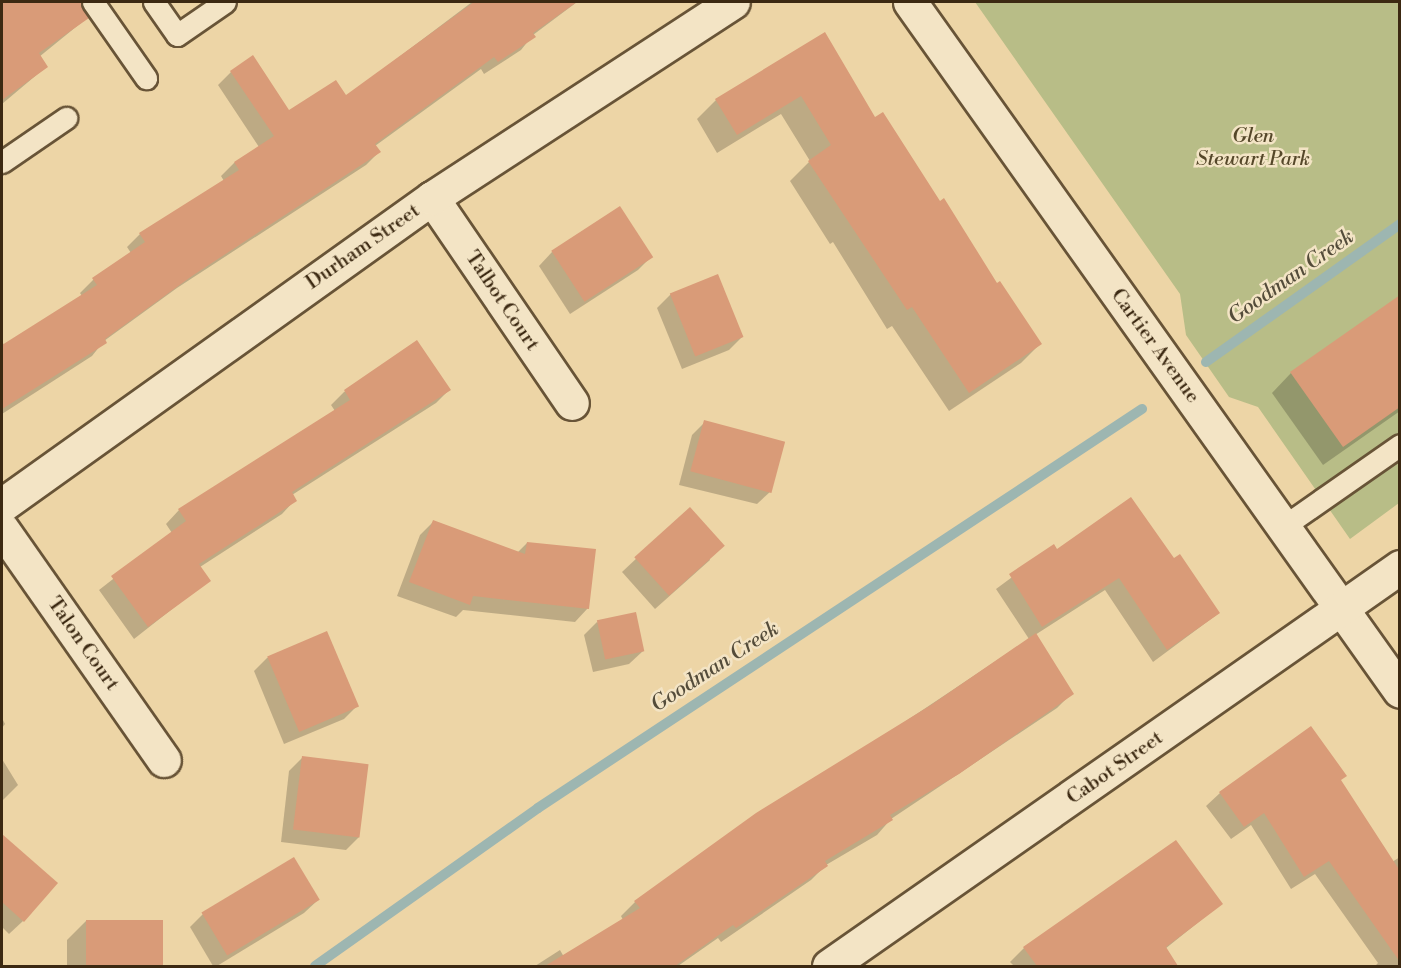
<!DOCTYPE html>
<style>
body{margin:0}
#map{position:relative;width:1401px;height:968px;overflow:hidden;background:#edd5a6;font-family:"Libre Bodoni",serif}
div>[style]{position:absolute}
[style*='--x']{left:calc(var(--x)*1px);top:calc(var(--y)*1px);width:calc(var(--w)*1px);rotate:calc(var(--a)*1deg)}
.green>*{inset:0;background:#b8bd87}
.shadow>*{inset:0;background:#0003}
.stream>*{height:10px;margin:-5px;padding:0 5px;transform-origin:5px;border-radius:5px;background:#9db6b1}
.building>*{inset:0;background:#d99b78;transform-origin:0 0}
.roads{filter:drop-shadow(2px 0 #685437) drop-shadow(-2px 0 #685437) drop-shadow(0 2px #685437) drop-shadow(0 -2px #685437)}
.service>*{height:21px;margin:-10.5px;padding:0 10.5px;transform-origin:10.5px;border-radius:10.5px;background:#f3e4c5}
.minor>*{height:33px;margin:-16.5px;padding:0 16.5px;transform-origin:16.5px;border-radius:16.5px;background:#f3e4c5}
span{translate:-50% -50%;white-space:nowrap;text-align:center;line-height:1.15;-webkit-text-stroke:5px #f3e4c5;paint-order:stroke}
.park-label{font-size:20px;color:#554729;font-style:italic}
.street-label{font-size:20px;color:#3c2912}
.water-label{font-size:21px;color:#544c3a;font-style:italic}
.frame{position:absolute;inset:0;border:3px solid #3c2912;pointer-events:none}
</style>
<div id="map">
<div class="green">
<div style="clip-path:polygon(975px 2px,1399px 2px,1399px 503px,1350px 539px,1258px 407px,1229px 397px,1186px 335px,1180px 294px)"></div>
</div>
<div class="shadow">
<div style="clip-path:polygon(2px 2px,79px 2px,87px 18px,39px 57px,46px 67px,2px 104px)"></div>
<div style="clip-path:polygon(472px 2px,577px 2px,533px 35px,521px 50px,484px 74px,481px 69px,375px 146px,379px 152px,366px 165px,177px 288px,104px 341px,92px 356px,2px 414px,2px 341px,4px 345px,82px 296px,80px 293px,93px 280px,131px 253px,127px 247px,140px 234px,224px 181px,221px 176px,234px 163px,259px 147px,218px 85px,231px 72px,252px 57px,289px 112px,346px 97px)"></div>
<div style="clip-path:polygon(824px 34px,875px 119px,1040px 344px,1021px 363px,949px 411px,892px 326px,887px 329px,833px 242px,830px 244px,790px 181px,810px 161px,781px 114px,717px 153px,697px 119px,716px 100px)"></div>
<div style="clip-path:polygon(552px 252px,651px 257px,638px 270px,570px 314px,539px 266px)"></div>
<div style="clip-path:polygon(671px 294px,742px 337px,729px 350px,682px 369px,657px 308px)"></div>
<div style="clip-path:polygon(1400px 312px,1400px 411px,1323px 465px,1272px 393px,1291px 373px)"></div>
<div style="clip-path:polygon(416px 342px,449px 390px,436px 403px,292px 495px,295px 500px,282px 514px,200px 567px,209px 580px,134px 639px,99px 590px,172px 533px,166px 524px,179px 510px,335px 411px,331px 405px,344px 392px)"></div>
<div style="clip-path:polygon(705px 422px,771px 491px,757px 504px,679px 485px,692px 435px)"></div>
<div style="clip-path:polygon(689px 509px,710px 560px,655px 609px,622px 572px)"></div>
<div style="clip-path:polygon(433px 522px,517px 553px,527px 543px,588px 608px,575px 622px,463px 610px,456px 617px,397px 596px,420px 535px)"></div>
<div style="clip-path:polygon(1054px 546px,1057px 551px,1173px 560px,1219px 613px,1153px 662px,1105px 590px,1035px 635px,1072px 693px,1057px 708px,891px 819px,877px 835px,826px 865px,811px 880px,721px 942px,718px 938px,678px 966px,535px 966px,560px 950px,564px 957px,623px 920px,621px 916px,635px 902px,1029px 639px,996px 589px)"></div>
<div style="clip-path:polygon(597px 622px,643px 651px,629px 664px,593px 672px,584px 635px)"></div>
<div style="clip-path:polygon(326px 633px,357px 706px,344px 719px,284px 744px,254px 671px,267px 658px)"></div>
<div style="clip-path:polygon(2px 718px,5px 724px,2px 728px)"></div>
<div style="clip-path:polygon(302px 758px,359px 837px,346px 850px,281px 842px,289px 771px)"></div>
<div style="clip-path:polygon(2px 759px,18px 785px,2px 801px)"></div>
<div style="clip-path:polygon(1340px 781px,1392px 862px,1400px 857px,1400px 966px,1375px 966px,1378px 963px,1315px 874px,1291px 889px,1251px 825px,1231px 839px,1206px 806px,1220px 793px)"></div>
<div style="clip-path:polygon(2px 837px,23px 921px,9px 934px,2px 927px)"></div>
<div style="clip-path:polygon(1176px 842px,1221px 904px,1165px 949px,1171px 957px,1161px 966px,1014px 966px,1010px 962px,1024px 948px)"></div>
<div style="clip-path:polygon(318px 900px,304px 913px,217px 966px,213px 966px,190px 927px,203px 914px)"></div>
<div style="clip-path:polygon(86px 921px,162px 921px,162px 966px,67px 966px,67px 940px)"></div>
</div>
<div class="stream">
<div style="--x:1206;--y:362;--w:238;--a:-35.4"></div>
<div style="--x:315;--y:966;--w:273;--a:-35.3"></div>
<div style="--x:538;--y:808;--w:724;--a:-33.45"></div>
</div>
<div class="building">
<div style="clip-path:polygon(2px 2px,81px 2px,89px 18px,39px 53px,48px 67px,2px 100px)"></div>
<div style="clip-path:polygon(474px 2px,577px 2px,533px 33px,536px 37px,498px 62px,494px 57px,375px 144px,381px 152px,192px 276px,105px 339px,107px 343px,2px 409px,2px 345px,97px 285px,92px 278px,145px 242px,139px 233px,239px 170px,234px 162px,274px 136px,230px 71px,253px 55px,289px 110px,336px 80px,346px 95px)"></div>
<div style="clip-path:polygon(825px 32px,875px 117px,883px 112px,940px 201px,944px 198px,997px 283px,1000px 281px,1042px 344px,969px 393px,912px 307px,907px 310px,808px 161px,831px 145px,801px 96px,737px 135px,715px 99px)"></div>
<div style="left:620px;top:206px;width:61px;height:82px;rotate:57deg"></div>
<div style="left:718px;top:274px;width:68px;height:52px;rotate:68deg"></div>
<div style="clip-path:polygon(1400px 295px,1400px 407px,1343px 447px,1290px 372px)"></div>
<div style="clip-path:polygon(417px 340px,451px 390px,292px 492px,297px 501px,199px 564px,211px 581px,148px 627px,111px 576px,186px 521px,178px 509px,350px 400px,344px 390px)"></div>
<div style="left:704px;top:420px;width:84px;height:53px;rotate:15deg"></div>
<div style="clip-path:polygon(1131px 497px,1174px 558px,1180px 554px,1220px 613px,1167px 650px,1119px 578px,1042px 627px,1009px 574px,1054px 544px,1057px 549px)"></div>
<div style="left:690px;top:507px;width:52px;height:75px;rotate:48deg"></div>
<div style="clip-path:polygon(433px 520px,525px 554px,527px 542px,596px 549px,589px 609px,473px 596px,470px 605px,409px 582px)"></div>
<div style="left:636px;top:612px;width:40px;height:40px;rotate:78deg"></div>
<div style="left:327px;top:631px;width:82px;height:65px;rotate:67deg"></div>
<div style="clip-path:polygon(1036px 633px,1074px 694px,959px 774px,890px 815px,893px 820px,825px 861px,828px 866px,736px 928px,733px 925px,675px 966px,545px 966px,640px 908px,634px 901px,756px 813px,931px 705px)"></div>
<div style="clip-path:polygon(1311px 726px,1347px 776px,1341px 780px,1400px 871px,1400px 962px,1329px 861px,1304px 877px,1264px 813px,1244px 827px,1219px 792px)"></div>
<div style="left:302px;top:756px;width:67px;height:74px;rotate:7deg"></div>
<div style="clip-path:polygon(2px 834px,58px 883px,24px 922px,2px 902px)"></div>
<div style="clip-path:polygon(1176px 840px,1223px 904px,1166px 947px,1178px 966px,1037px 966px,1023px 947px)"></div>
<div style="left:294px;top:857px;width:50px;height:108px;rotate:59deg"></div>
<div style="left:86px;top:920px;width:77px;height:46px"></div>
</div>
<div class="roads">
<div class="service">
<div style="--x:93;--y:2;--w:93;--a:55.1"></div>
<div style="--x:154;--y:2;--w:40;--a:55.1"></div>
<div style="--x:177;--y:35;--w:58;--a:-34.5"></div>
<div style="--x:2;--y:162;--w:78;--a:-34.5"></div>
<div style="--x:1284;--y:526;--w:141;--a:-34.9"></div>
</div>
<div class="minor">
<div style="--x:910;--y:2;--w:845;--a:54.58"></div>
<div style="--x:432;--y:198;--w:248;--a:55.7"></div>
<div style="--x:2;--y:505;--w:528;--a:-35.53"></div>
<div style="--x:432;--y:198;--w:359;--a:-33.1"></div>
<div style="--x:2;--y:529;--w:282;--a:55"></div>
<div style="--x:829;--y:966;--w:697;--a:-34.94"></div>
</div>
</div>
<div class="park-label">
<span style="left:1253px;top:148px">Glen<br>Stewart Park</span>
</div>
<div class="street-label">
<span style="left:363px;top:247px;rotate:-35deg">Durham Street</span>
<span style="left:502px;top:301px;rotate:56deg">Talbot Court</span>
<span style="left:1155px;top:346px;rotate:54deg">Cartier Avenue</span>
<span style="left:83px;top:644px;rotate:55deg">Talon Court</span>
<span style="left:1115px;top:768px;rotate:-35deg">Cabot Street</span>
</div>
<div class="water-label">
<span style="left:1291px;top:277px;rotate:-35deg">Goodman Creek</span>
<span style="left:715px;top:667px;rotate:-33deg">Goodman Creek</span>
</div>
<div class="frame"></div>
</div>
